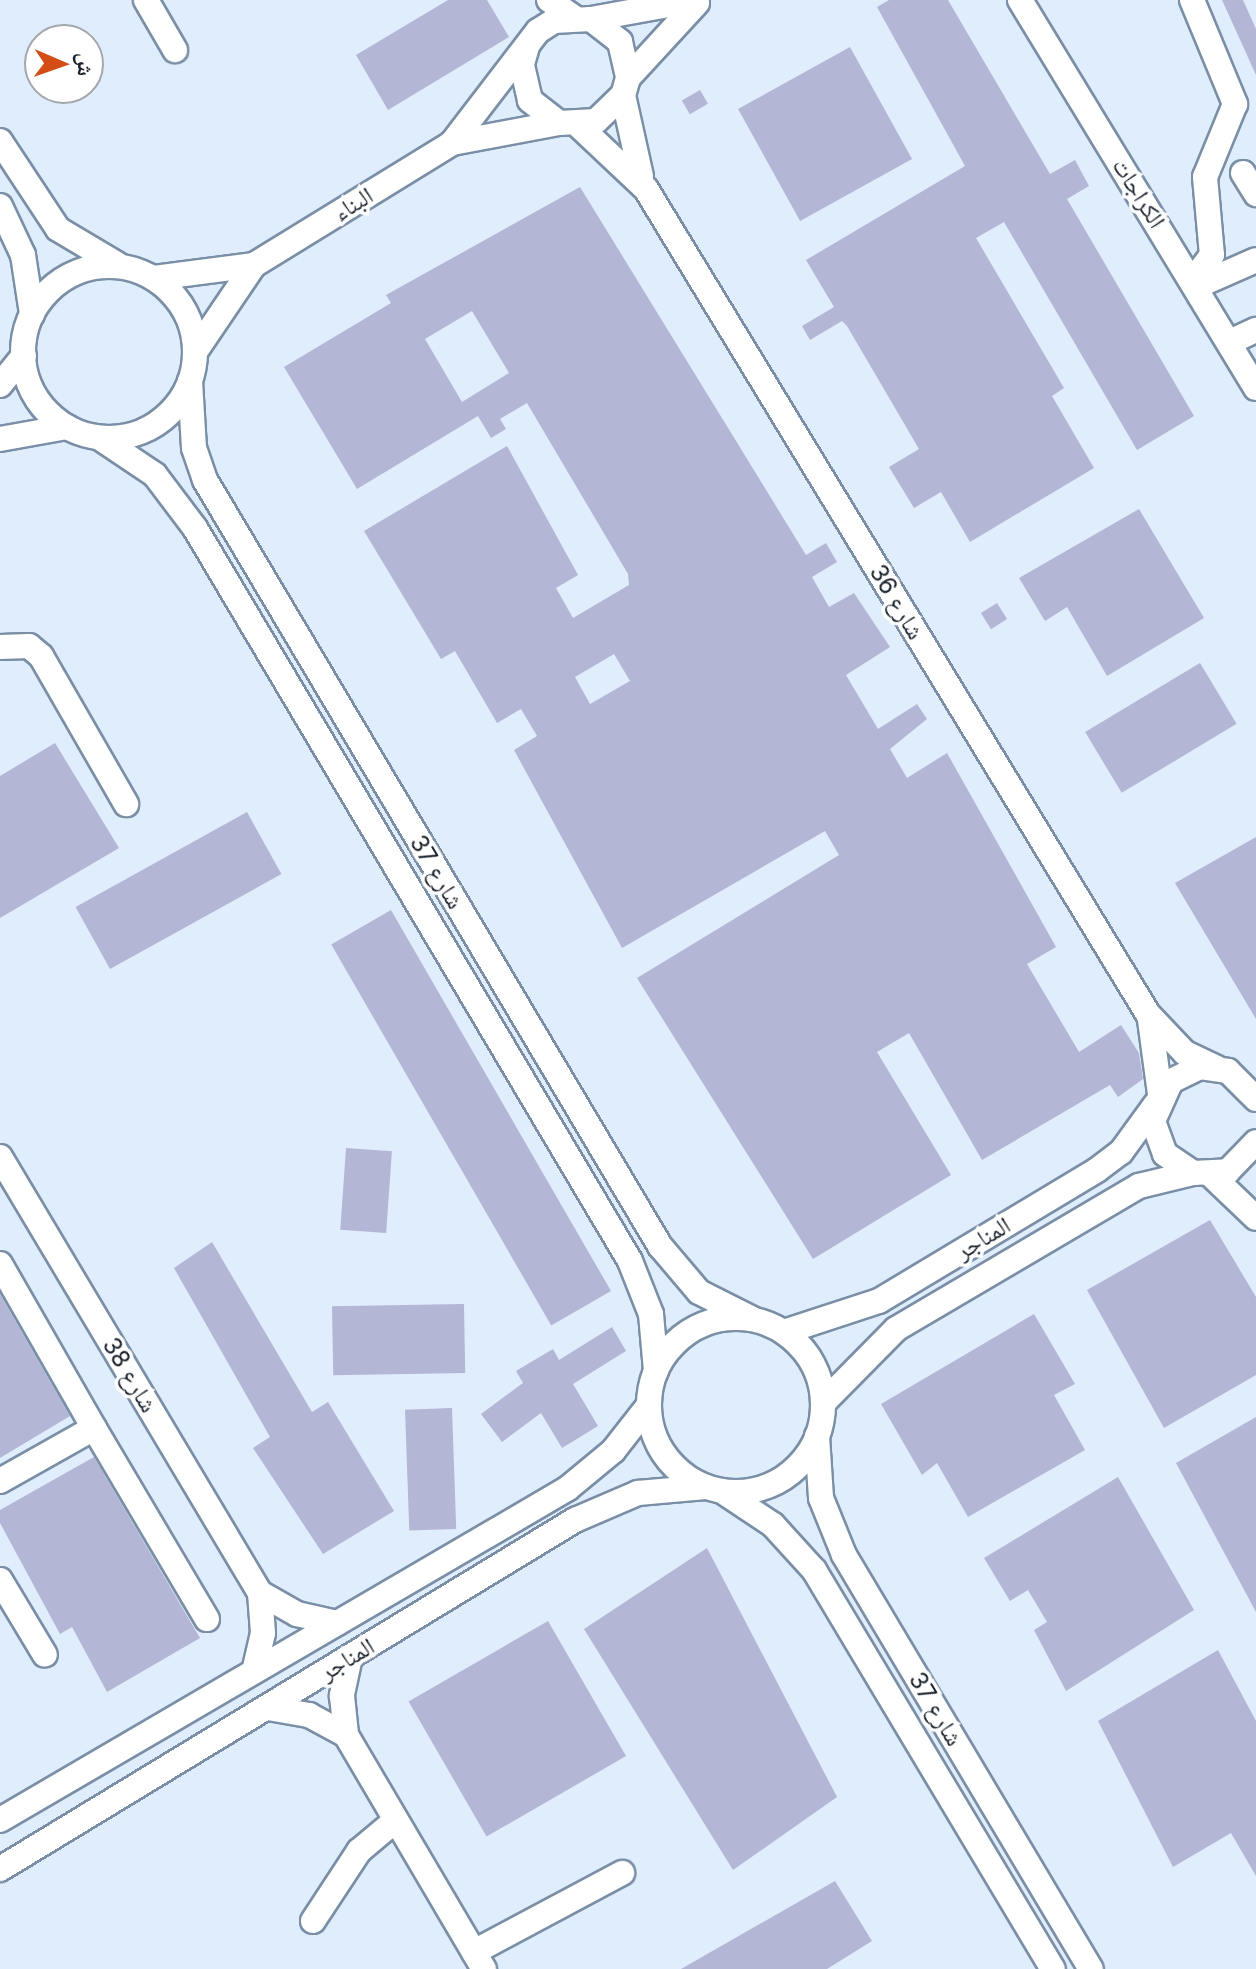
<!DOCTYPE html>
<meta charset="utf-8">
<style>
body{margin:0}
#map{position:relative;width:1256px;height:1969px;overflow:hidden;background:#e0edfd;font-family:Inter,"Noto Naskh Arabic",sans-serif}
div>[style]{position:absolute}
[style*='--x']{left:calc(var(--x)*1px);top:calc(var(--y)*1px);width:calc(var(--w)*1px);rotate:calc(var(--a)*1deg)}
.building>*{inset:0;background:#b3b6d4;transform-origin:0 0}
.roads{filter:drop-shadow(2px 0 #7a8fa6) drop-shadow(-2px 0 #7a8fa6) drop-shadow(0 2px #7a8fa6) drop-shadow(0 -2px #7a8fa6)}
.minor>*{height:24px;margin:-12px;padding:0 12px;transform-origin:12px;border-radius:12px;background:#fff}
.minor>.ring{margin:-12px;padding:0;box-sizing:content-box;background:none;border:24px solid #fff;border-radius:50%}
span{translate:-50% -50%;white-space:nowrap;text-align:center;line-height:1.15;-webkit-text-stroke:7px #fff;paint-order:stroke}
.street-label{font-size:24px;color:#1b232d}
.north{position:absolute;left:24px;top:24px;width:80px;height:80px;box-sizing:border-box;background:#fff;border:2px solid #a4a7ab;border-radius:50%;rotate:92deg;font-size:22px;font-weight:700;line-height:32px;text-align:center;color:#1b232d}
.north::after{content:'';display:block;margin:auto;width:28px;height:36px;background:#d34d15;clip-path:polygon(50% 0,100% 100%,50% 72%,0 100%)}
</style>
<div id="map">
<div class="building">
<div style="clip-path:polygon(448px 0,487px 0,509px 37px,388px 110px,356px 55px)"></div>
<div style="clip-path:polygon(889px 0,948px 0,1050px 174px,1075px 160px,1089px 186px,1067px 199px,1194px 416px,1137px 450px,1004px 222px,976px 238px,1064px 388px,1052px 396px,1094px 468px,970px 542px,941px 492px,914px 508px,889px 467px,919px 449px,847px 326px,842px 321px,810px 340px,802px 326px,834px 307px,806px 260px,965px 166px,877px 7px)"></div>
<div style="clip-path:polygon(1222px 0,1243px 0,1256px 29px,1256px 75px)"></div>
<div style="left:850px;top:47px;width:128px;height:128px;rotate:61deg"></div>
<div style="left:700px;top:90px;width:16px;height:21px;rotate:60deg"></div>
<div style="clip-path:polygon(evenodd,580px 187px,806px 555px,826px 543px,837px 562px,812px 577px,829px 607px,854px 593px,890px 647px,846px 675px,878px 729px,917px 704px,927px 719px,890px 749px,907px 778px,947px 753px,1056px 947px,1027px 964px,1079px 1052px,1121px 1025px,1139px 1053px,1143px 1079px,1118px 1097px,1110px 1085px,982px 1160px,909px 1033px,877px 1052px,951px 1175px,813px 1259px,637px 978px,839px 855px,825px 831px,622px 948px,514px 750px,537px 736px,521px 709px,497px 723px,455px 651px,441px 659px,364px 531px,507px 446px,578px 575px,556px 588px,573px 618px,629px 585px,628px 574px,527px 403px,500px 419px,506px 429px,491px 438px,478px 416px,357px 489px,284px 367px,391px 303px,386px 295px,580px 187px,472px 311px,509px 373px,462px 402px,425px 339px,472px 311px,580px 187px,614px 654px,630px 681px,590px 704px,575px 677px,614px 654px)"></div>
<div style="clip-path:polygon(1139px 509px,1204px 618px,1107px 676px,1067px 607px,1045px 621px,1019px 578px)"></div>
<div style="left:997px;top:603px;width:19px;height:19px;rotate:58deg"></div>
<div style="left:1200px;top:663px;width:71px;height:134px;rotate:59deg"></div>
<div style="clip-path:polygon(55px 743px,119px 848px,0 918px,0 776px)"></div>
<div style="left:247px;top:812px;width:71px;height:196px;rotate:61deg"></div>
<div style="clip-path:polygon(1256px 837px,1256px 1019px,1175px 883px)"></div>
<div style="left:391px;top:910px;width:440px;height:69px;rotate:60deg"></div>
<div style="left:346px;top:1148px;width:46px;height:82px;rotate:4deg"></div>
<div style="clip-path:polygon(1210px 1220px,1256px 1297px,1256px 1375px,1164px 1428px,1087px 1290px)"></div>
<div style="clip-path:polygon(212px 1242px,312px 1412px,328px 1402px,394px 1511px,323px 1554px,253px 1448px,270px 1437px,174px 1268px)"></div>
<div style="clip-path:polygon(0 1294px,70px 1416px,0 1458px)"></div>
<div style="left:464px;top:1304px;width:69px;height:132px;rotate:89deg"></div>
<div style="clip-path:polygon(1034px 1314px,1075px 1384px,1054px 1395px,1085px 1450px,968px 1517px,937px 1463px,922px 1475px,881px 1404px)"></div>
<div style="clip-path:polygon(612px 1327px,626px 1351px,573px 1384px,598px 1426px,562px 1448px,541px 1413px,502px 1442px,481px 1414px,523px 1383px,516px 1371px,553px 1349px,559px 1360px)"></div>
<div style="left:452px;top:1408px;width:121px;height:47px;rotate:88deg"></div>
<div style="clip-path:polygon(1256px 1417px,1256px 1612px,1176px 1463px)"></div>
<div style="clip-path:polygon(94px 1457px,200px 1638px,107px 1692px,72px 1627px,60px 1634px,0 1523px,0 1510px)"></div>
<div style="clip-path:polygon(1118px 1477px,1194px 1610px,1066px 1691px,1034px 1630px,1047px 1622px,1028px 1590px,1010px 1601px,984px 1558px)"></div>
<div style="clip-path:polygon(707px 1548px,837px 1797px,733px 1870px,584px 1629px)"></div>
<div style="left:548px;top:1621px;width:156px;height:161px;rotate:60deg"></div>
<div style="clip-path:polygon(1218px 1650px,1256px 1721px,1256px 1876px,1231px 1833px,1173px 1867px,1098px 1721px)"></div>
<div style="clip-path:polygon(835px 1881px,872px 1941px,827px 1969px,681px 1969px)"></div>
</div>
<div class="roads">
<div class="minor">
<div style="--x:146;--y:0;--w:58;--a:59.9"></div>
<div style="--x:549;--y:0;--w:29;--a:35"></div>
<div style="--x:1020;--y:0;--w:454;--a:58.7"></div>
<div style="--x:1192;--y:0;--w:113;--a:67.5"></div>
<div style="--x:1235;--y:104;--w:79;--a:112.3"></div>
<div style="--x:1205;--y:177;--w:78;--a:84.9"></div>
<div style="--x:1212;--y:255;--w:31;--a:127"></div>
<div style="--x:591;--y:19;--w:107;--a:-10.3"></div>
<div style="--x:628;--y:78;--w:102;--a:-47.4"></div>
<div style="--x:623;--y:95;--w:83;--a:77.5"></div>
<div style="--x:578;--y:125;--w:93;--a:43.3"></div>
<div style="--x:646;--y:189;--w:966;--a:58.68"></div>
<div style="--x:1148;--y:1014;--w:54;--a:46.5"></div>
<div style="--x:1185;--y:1053;--w:35;--a:25"></div>
<div style="--x:0;--y:141;--w:105;--a:56.6"></div>
<div style="--x:58;--y:229;--w:69;--a:30.7"></div>
<div style="--x:452;--y:143;--w:141;--a:-52.5"></div>
<div style="--x:538;--y:31;--w:19;--a:-32"></div>
<div style="--x:554;--y:21;--w:37;--a:-3"></div>
<div style="--x:591;--y:19;--w:37;--a:38"></div>
<div style="--x:620;--y:42;--w:37;--a:77"></div>
<div style="--x:628;--y:78;--w:18;--a:106"></div>
<div style="--x:623;--y:95;--w:37;--a:136"></div>
<div style="--x:596;--y:121;--w:37;--a:177"></div>
<div style="--x:559;--y:123;--w:37;--a:-142"></div>
<div style="--x:530;--y:100;--w:37;--a:-103"></div>
<div style="--x:522;--y:64;--w:18;--a:-74"></div>
<div style="--x:1243;--y:173;--w:25;--a:58"></div>
<div style="--x:0;--y:206;--w:54;--a:64.9"></div>
<div style="--x:23;--y:255;--w:60;--a:81.3"></div>
<div class="ring" style="left:23px;top:266px;width:148px;height:148px"></div>
<div style="--x:154;--y:278;--w:101;--a:-7.4"></div>
<div style="--x:1197;--y:286;--w:64;--a:-23.8"></div>
<div style="--x:1230;--y:342;--w:29;--a:-25"></div>
<div style="--x:195;--y:352;--w:105;--a:-55.9"></div>
<div style="--x:254;--y:265;--w:233;--a:-31.6"></div>
<div style="--x:452;--y:143;--w:109;--a:-10.6"></div>
<div style="--x:190;--y:381;--w:67;--a:86.6"></div>
<div style="--x:194;--y:448;--w:34;--a:71"></div>
<div style="--x:205;--y:480;--w:891;--a:59.29"></div>
<div style="--x:660;--y:1246;--w:60;--a:49.7"></div>
<div style="--x:699;--y:1292;--w:60;--a:26.6"></div>
<div style="--x:0;--y:385;--w:38;--a:-51"></div>
<div style="--x:100;--y:438;--w:66;--a:33.9"></div>
<div style="--x:155;--y:475;--w:66;--a:53"></div>
<div style="--x:195;--y:528;--w:852;--a:59.31"></div>
<div style="--x:630;--y:1261;--w:57;--a:68.4"></div>
<div style="--x:651;--y:1314;--w:57;--a:85"></div>
<div style="--x:0;--y:439;--w:68;--a:-10.2"></div>
<div style="--x:0;--y:647;--w:29;--a:-2"></div>
<div style="--x:29;--y:646;--w:16;--a:40"></div>
<div style="--x:41;--y:656;--w:171;--a:60.1"></div>
<div style="--x:1150;--y:1020;--w:75;--a:82.3"></div>
<div style="--x:1256;--y:1099;--w:40;--a:-135"></div>
<div style="--x:1228;--y:1071;--w:28;--a:-172"></div>
<div style="--x:1200;--y:1067;--w:32;--a:154"></div>
<div style="--x:1171;--y:1081;--w:44;--a:114.2"></div>
<div style="--x:1153;--y:1121;--w:35;--a:70"></div>
<div style="--x:1165;--y:1154;--w:34;--a:34"></div>
<div style="--x:1193;--y:1173;--w:35;--a:-3"></div>
<div style="--x:1228;--y:1171;--w:40;--a:-46"></div>
<div style="--x:0;--y:1157;--w:508;--a:59.19"></div>
<div style="--x:260;--y:1593;--w:40;--a:85.7"></div>
<div style="--x:263;--y:1633;--w:39;--a:103"></div>
<div style="--x:1211;--y:1175;--w:62;--a:43.7"></div>
<div style="--x:0;--y:1264;--w:189;--a:60.2"></div>
<div style="--x:94;--y:1428;--w:108;--a:150.6"></div>
<div class="ring" style="left:649px;top:1318px;width:150px;height:150px"></div>
<div style="--x:784;--y:1332;--w:100;--a:-18.1"></div>
<div style="--x:879;--y:1301;--w:254;--a:-31"></div>
<div style="--x:1097;--y:1170;--w:30;--a:-37"></div>
<div style="--x:1121;--y:1152;--w:59;--a:-53.9"></div>
<div style="--x:823;--y:1403;--w:104;--a:-45.4"></div>
<div style="--x:896;--y:1329;--w:282;--a:-30.5"></div>
<div style="--x:1139;--y:1186;--w:56;--a:-13.5"></div>
<div style="--x:94;--y:1428;--w:222;--a:59.4"></div>
<div style="--x:817;--y:1436;--w:62;--a:86.3"></div>
<div style="--x:821;--y:1498;--w:61;--a:68"></div>
<div style="--x:844;--y:1555;--w:482;--a:59.2"></div>
<div style="--x:722;--y:1491;--w:61;--a:33.7"></div>
<div style="--x:773;--y:1525;--w:61;--a:47.7"></div>
<div style="--x:814;--y:1570;--w:465;--a:59.1"></div>
<div style="--x:0;--y:1580;--w:87;--a:59"></div>
<div style="--x:260;--y:1593;--w:43;--a:29.6"></div>
<div style="--x:297;--y:1614;--w:41;--a:12.7"></div>
<div style="--x:350;--y:1657;--w:40;--a:102"></div>
<div style="--x:342;--y:1696;--w:39;--a:84"></div>
<div style="--x:346;--y:1735;--w:272;--a:59.5"></div>
<div style="--x:268;--y:1708;--w:42;--a:9.7"></div>
<div style="--x:309;--y:1715;--w:42;--a:28.4"></div>
<div style="--x:0;--y:1820;--w:657;--a:-30.28"></div>
<div style="--x:567;--y:1489;--w:60;--a:-39.6"></div>
<div style="--x:613;--y:1451;--w:58;--a:-52"></div>
<div style="--x:0;--y:1869;--w:673;--a:-31.26"></div>
<div style="--x:575;--y:1520;--w:69;--a:-23.2"></div>
<div style="--x:638;--y:1493;--w:68;--a:-5"></div>
<div style="--x:313;--y:1921;--w:84;--a:-56.7"></div>
<div style="--x:359;--y:1851;--w:48;--a:-40"></div>
<div style="--x:474;--y:1952;--w:168;--a:-28.1"></div>
</div>
</div>
<div class="street-label">
<span style="left:1139px;top:193px;rotate:58deg">الكراجات</span>
<span style="left:353px;top:204px;rotate:-32deg">البناء</span>
<span style="left:897px;top:602px;rotate:59deg">شارع 36</span>
<span style="left:437px;top:872px;rotate:59deg">شارع 37</span>
<span style="left:983px;top:1238px;rotate:-31deg">المناجر</span>
<span style="left:130px;top:1375px;rotate:59deg">شارع 38</span>
<span style="left:347px;top:1659px;rotate:-31deg">المناجر</span>
<span style="left:936px;top:1709px;rotate:59deg">شارع 37</span>
</div>
<div class="north">ش</div>
</div>
